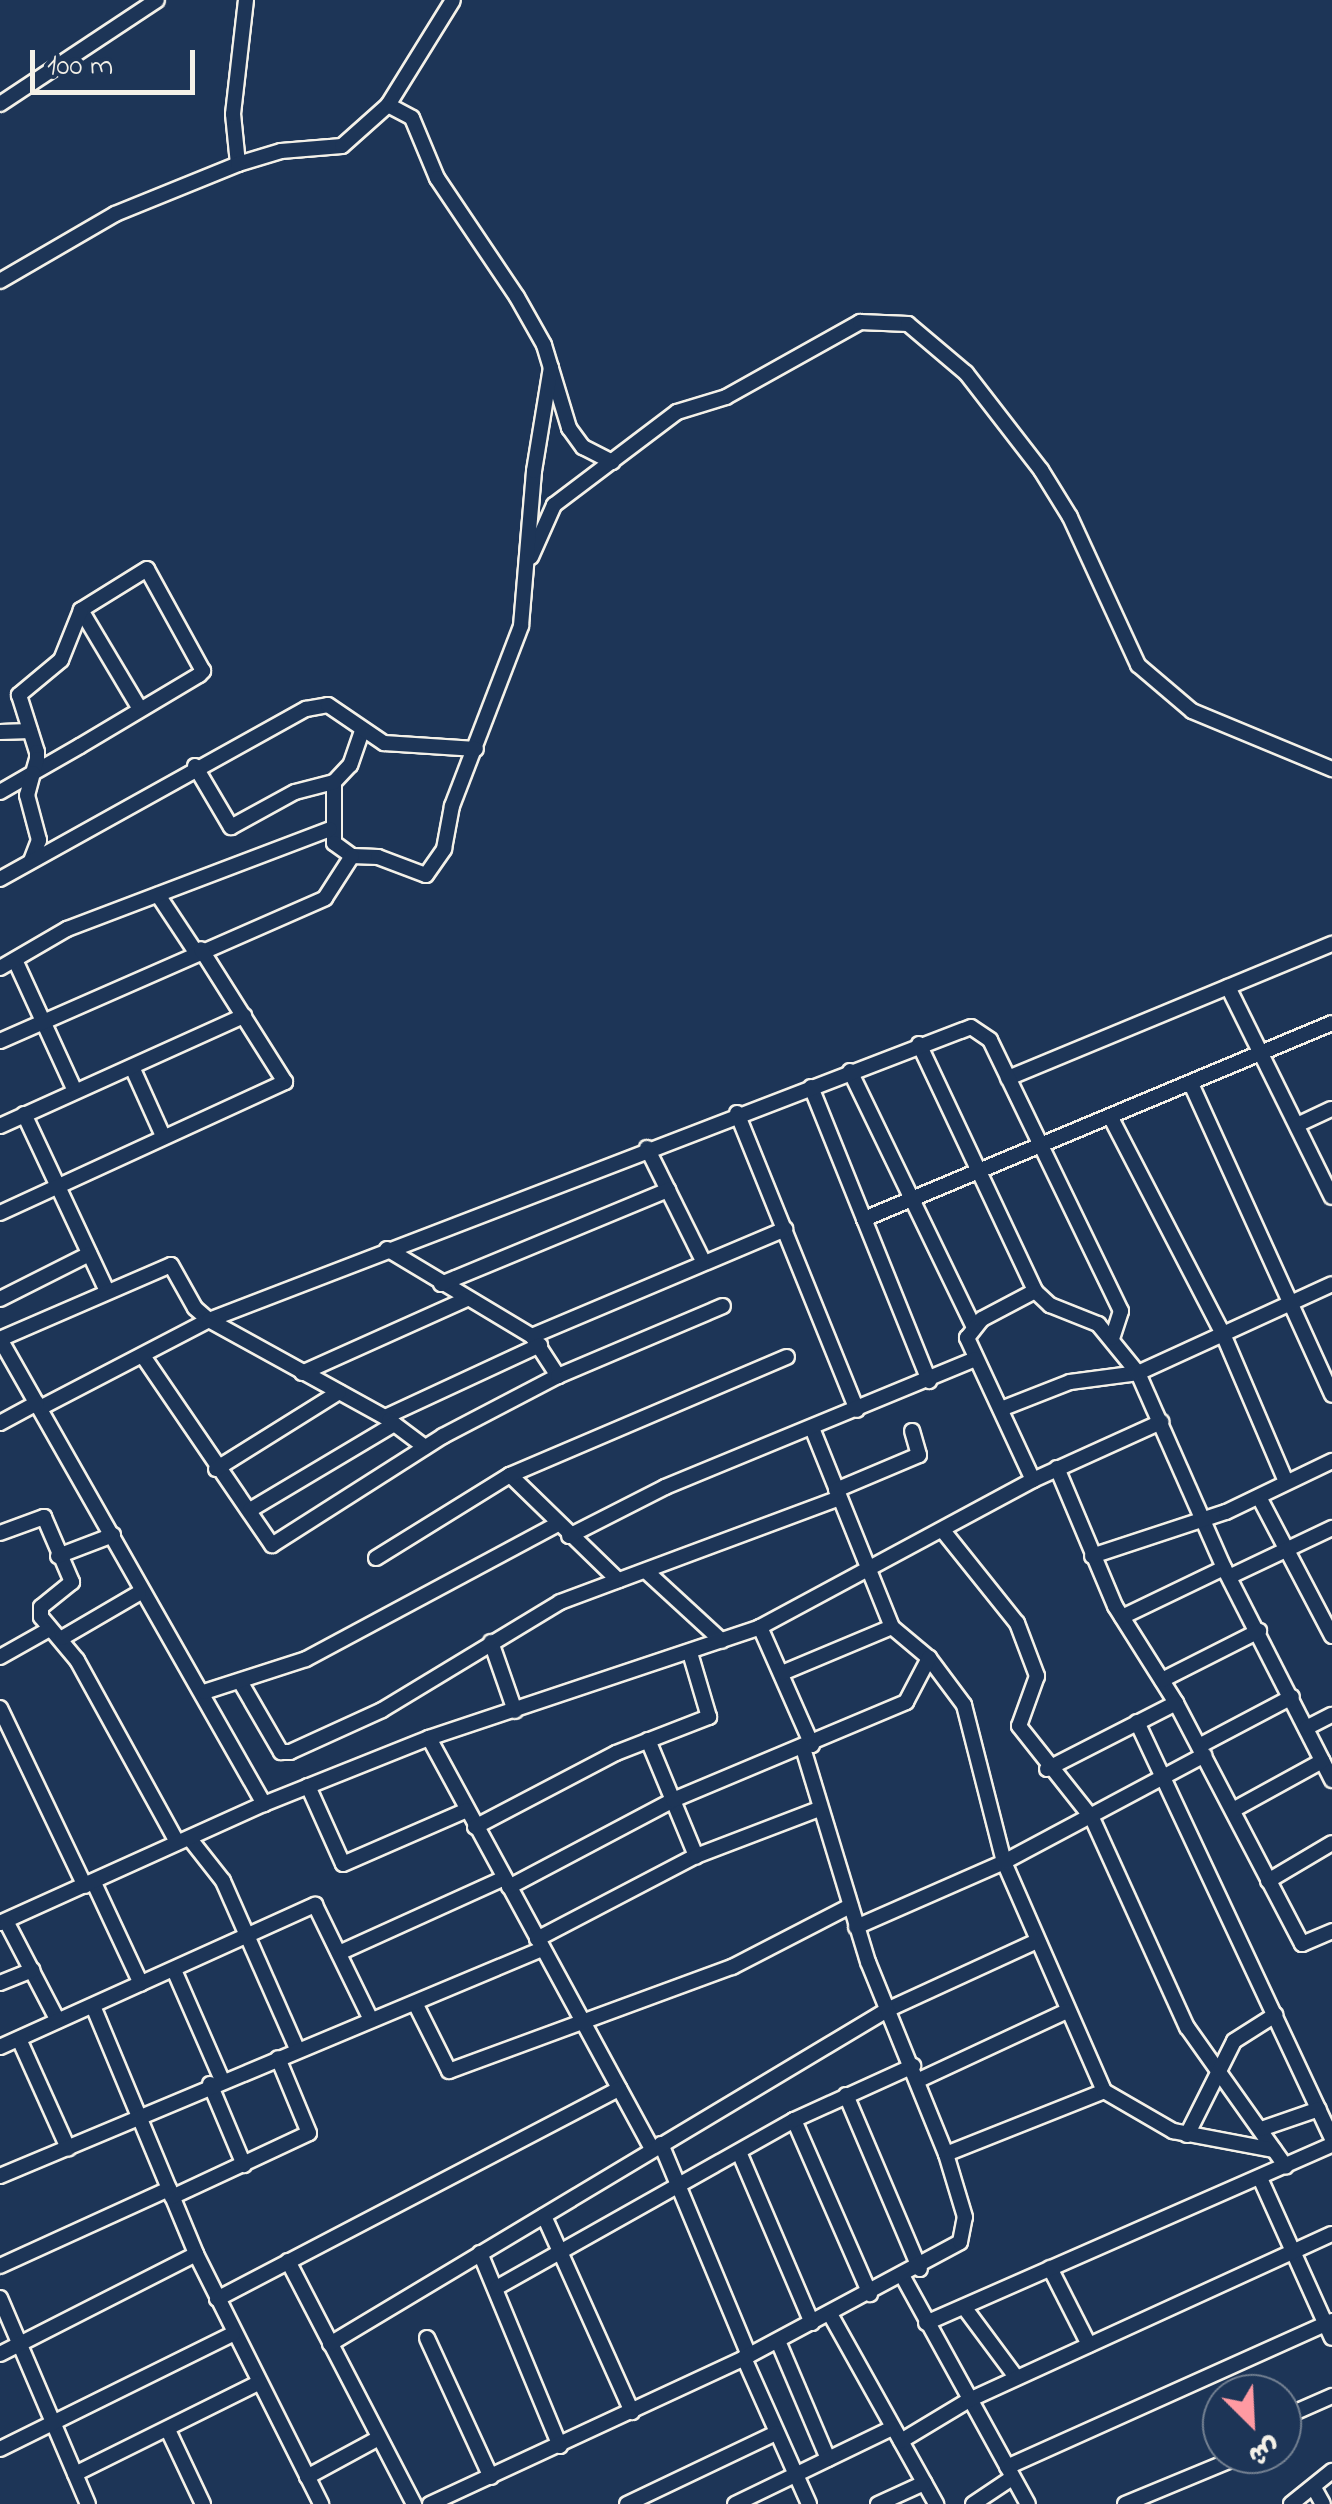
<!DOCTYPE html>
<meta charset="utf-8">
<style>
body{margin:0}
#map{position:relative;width:1332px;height:2504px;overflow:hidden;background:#1d3557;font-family:"Indie Flower","Playpen Sans Arabic",sans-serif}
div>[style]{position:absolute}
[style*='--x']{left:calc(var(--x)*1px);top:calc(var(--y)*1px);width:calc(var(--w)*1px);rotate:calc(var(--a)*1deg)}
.roads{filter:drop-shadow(2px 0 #f4f1e8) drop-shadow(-2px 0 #f4f1e8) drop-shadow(0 2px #f4f1e8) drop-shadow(0 -2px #f4f1e8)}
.street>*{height:14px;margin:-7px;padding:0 7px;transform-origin:7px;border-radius:7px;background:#1d3557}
span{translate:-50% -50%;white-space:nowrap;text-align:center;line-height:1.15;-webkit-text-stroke:9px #1d3557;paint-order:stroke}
.north{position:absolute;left:1202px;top:2374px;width:100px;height:100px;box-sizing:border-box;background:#1d3557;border:2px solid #738091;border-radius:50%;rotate:156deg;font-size:28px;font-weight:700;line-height:40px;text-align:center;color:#f4f1e8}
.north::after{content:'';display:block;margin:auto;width:35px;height:45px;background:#ff9aa2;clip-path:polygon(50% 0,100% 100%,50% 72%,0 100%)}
.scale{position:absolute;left:30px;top:50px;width:165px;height:45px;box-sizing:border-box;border:5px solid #f4f1e8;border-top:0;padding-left:12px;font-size:30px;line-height:35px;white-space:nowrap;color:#f4f1e8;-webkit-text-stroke:8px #1d3557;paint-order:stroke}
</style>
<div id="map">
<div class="roads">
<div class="street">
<div style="--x:0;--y:104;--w:188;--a:-33.5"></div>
<div style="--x:388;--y:105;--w:27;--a:28"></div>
<div style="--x:412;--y:118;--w:65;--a:67.4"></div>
<div style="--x:437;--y:178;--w:143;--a:56.1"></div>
<div style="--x:517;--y:297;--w:55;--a:60.6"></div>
<div style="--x:544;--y:345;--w:87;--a:73.2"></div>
<div style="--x:569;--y:428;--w:24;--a:54"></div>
<div style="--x:583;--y:447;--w:33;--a:27"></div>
<div style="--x:238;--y:164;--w:50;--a:-95.7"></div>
<div style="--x:233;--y:114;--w:115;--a:-83.5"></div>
<div style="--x:0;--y:281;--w:133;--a:-30.2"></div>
<div style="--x:115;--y:214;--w:133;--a:-22.1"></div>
<div style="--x:238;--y:164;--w:45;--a:-16.8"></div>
<div style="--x:281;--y:151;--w:61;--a:-4.7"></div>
<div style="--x:342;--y:146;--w:62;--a:-41.7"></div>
<div style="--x:388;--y:105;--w:123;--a:-58.2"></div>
<div style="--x:531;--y:557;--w:57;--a:-66.1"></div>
<div style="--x:554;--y:505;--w:154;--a:-37.1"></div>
<div style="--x:677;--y:412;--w:51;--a:-17"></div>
<div style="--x:726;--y:397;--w:154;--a:-29.2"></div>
<div style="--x:860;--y:322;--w:48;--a:2.4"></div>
<div style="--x:908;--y:324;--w:76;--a:40.2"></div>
<div style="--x:966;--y:373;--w:123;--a:52.3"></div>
<div style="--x:1041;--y:470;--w:55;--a:58.3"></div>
<div style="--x:1070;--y:517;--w:163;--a:65.3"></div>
<div style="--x:1138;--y:665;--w:71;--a:40.4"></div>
<div style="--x:1192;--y:711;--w:152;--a:22.5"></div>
<div style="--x:81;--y:610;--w:115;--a:59.2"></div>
<div style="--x:362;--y:731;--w:36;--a:109"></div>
<div style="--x:350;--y:765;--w:23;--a:133"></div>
<div style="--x:334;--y:782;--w:61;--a:90"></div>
<div style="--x:334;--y:843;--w:22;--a:36"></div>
<div style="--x:352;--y:856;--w:26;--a:2"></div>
<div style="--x:378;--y:857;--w:51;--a:20.6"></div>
<div style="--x:426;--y:875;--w:32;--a:-55"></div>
<div style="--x:444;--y:849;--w:44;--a:-79.5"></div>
<div style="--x:452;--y:806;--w:193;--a:-69"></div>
<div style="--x:521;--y:626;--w:156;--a:-85.2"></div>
<div style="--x:534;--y:471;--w:105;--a:-80.7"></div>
<div style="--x:0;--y:732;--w:30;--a:-2"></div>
<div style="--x:195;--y:766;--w:71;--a:59.5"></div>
<div style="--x:231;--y:827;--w:73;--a:-28.7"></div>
<div style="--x:295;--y:792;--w:40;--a:-14.4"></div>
<div style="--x:0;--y:792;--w:38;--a:-30"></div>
<div style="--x:33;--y:773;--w:54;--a:-29.9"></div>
<div style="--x:80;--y:746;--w:139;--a:-30.8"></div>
<div style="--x:199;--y:675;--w:6;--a:-45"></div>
<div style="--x:203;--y:671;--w:116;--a:-118.8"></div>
<div style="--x:147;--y:569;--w:78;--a:148.2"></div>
<div style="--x:81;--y:610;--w:54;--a:111.8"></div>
<div style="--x:61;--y:660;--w:55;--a:140.2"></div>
<div style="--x:19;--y:695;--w:60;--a:72.5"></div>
<div style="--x:37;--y:752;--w:7;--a:90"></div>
<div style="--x:37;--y:759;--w:15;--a:106"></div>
<div style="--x:33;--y:773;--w:23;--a:105"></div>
<div style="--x:27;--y:795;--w:47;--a:75.1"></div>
<div style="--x:39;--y:840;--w:22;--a:111"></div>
<div style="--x:0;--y:879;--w:350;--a:-29.1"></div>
<div style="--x:306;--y:709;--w:22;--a:-10"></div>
<div style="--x:328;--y:705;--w:68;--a:34.2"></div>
<div style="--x:384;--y:743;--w:92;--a:3.7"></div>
<div style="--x:158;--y:895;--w:67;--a:56.5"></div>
<div style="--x:15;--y:960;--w:144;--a:65.4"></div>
<div style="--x:0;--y:968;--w:78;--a:-30.2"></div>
<div style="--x:67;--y:929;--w:281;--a:-20.8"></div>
<div style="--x:1228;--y:987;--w:234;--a:63.7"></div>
<div style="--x:0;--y:1041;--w:355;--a:-23.7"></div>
<div style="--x:325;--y:898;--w:50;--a:-57.3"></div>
<div style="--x:919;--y:1044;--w:273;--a:64.8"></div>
<div style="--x:1035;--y:1291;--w:21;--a:43"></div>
<div style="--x:1050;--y:1305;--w:52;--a:21.6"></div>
<div style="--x:1098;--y:1324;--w:63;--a:50.8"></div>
<div style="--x:1138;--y:1373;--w:213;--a:66.2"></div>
<div style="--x:1224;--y:1568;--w:238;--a:63"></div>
<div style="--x:132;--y:1067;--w:76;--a:65.8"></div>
<div style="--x:850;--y:1071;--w:283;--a:64.2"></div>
<div style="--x:1008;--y:1078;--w:351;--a:-22.5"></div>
<div style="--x:1192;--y:1086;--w:339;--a:65.6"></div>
<div style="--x:811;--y:1087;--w:317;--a:68.1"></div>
<div style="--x:737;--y:1113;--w:320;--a:68"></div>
<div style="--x:24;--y:1114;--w:195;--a:64.9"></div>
<div style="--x:1111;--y:1118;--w:243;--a:62.6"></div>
<div style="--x:1223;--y:1334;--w:161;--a:66.9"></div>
<div style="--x:1297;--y:1125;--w:38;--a:-25"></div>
<div style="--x:0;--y:1126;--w:268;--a:-24.3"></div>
<div style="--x:647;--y:1148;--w:128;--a:63.6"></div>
<div style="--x:0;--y:1213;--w:314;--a:-24.7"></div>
<div style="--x:285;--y:1082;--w:157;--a:-122.3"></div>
<div style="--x:864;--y:1219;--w:507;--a:-22.72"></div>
<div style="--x:387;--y:1249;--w:169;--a:31"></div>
<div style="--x:532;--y:1336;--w:48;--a:57"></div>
<div style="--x:441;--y:1284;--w:246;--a:-22.5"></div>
<div style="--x:0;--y:1299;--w:100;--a:-26.8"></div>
<div style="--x:532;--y:1336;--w:275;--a:-22.9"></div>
<div style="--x:0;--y:1339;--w:186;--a:-23.4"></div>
<div style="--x:171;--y:1265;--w:49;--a:60.8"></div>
<div style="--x:195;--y:1308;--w:18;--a:41"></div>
<div style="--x:209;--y:1320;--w:816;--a:-21.03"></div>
<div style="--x:971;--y:1027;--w:23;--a:34"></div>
<div style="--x:990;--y:1040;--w:301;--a:64.2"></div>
<div style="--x:1121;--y:1311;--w:28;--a:108"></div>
<div style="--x:0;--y:1339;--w:535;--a:60.41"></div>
<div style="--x:143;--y:1356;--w:229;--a:55.7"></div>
<div style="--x:272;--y:1545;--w:203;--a:-32.5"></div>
<div style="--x:443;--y:1436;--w:130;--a:-27.6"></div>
<div style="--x:558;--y:1376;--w:179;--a:-23"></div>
<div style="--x:302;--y:1373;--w:181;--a:-24.2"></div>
<div style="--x:40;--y:1408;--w:191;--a:-27.5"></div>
<div style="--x:209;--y:1320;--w:201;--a:28.9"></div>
<div style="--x:385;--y:1417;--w:171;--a:-24.9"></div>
<div style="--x:1001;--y:1409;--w:74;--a:-21.4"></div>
<div style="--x:1070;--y:1382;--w:69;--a:-7.5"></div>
<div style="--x:1138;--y:1373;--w:213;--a:-24.6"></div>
<div style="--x:389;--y:1420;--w:45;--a:36.9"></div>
<div style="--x:0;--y:1423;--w:42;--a:-28.4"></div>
<div style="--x:812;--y:1428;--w:214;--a:68.1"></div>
<div style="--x:892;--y:1627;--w:48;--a:40"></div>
<div style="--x:929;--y:1658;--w:59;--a:53.3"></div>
<div style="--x:964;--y:1705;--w:162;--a:75.7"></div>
<div style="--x:1004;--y:1862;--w:250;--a:66.4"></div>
<div style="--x:1057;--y:1468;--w:150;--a:67.2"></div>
<div style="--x:1115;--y:1606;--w:115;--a:57.8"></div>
<div style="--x:1176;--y:1703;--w:272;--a:62.4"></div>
<div style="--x:1302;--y:1944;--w:33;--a:-23"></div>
<div style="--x:216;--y:1469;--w:145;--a:-32"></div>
<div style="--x:510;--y:1475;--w:151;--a:44.2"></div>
<div style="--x:1033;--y:1480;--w:157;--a:-114.9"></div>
<div style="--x:967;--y:1338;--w:24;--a:-52"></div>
<div style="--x:982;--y:1319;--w:60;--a:-27.8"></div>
<div style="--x:836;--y:1490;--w:90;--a:-22.9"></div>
<div style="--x:919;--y:1455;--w:25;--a:-106"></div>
<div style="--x:1259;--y:1497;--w:157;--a:62.3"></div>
<div style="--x:250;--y:1510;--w:168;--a:-30.8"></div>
<div style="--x:944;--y:1532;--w:117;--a:51.3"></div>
<div style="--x:1017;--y:1623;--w:57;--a:69.3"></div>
<div style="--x:1037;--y:1676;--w:53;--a:109.8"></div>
<div style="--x:1019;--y:1726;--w:117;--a:51.6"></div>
<div style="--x:1092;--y:1818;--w:230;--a:65.6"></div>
<div style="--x:1187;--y:2027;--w:171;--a:54.7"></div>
<div style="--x:0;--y:1533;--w:47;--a:-20"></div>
<div style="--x:44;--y:1517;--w:71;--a:66.7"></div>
<div style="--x:72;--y:1582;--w:40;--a:141"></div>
<div style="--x:41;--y:1607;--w:10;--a:90"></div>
<div style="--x:41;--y:1617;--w:56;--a:50.1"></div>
<div style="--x:77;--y:1660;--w:208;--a:61.2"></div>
<div style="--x:569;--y:1536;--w:108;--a:-27"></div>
<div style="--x:665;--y:1487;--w:335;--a:-22.4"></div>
<div style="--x:58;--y:1556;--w:59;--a:-20.9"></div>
<div style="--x:1092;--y:1556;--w:141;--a:-18.2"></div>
<div style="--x:1226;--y:1512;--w:118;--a:-25.7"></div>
<div style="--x:376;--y:1558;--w:158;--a:-31.8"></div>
<div style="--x:510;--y:1475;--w:301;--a:-23.1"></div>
<div style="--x:648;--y:1573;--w:100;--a:42.6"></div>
<div style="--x:1233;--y:1575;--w:110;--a:-25.4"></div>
<div style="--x:1122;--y:1617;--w:113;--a:-25.7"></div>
<div style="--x:760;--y:1627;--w:129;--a:66.2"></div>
<div style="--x:62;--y:1638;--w:89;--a:-30.3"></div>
<div style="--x:491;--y:1642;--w:73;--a:70.8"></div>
<div style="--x:0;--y:1657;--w:55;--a:-29.4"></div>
<div style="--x:782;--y:1673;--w:119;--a:-22.7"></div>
<div style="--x:1162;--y:1680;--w:109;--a:-26.8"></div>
<div style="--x:241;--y:1683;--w:80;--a:59.9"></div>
<div style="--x:281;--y:1752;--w:9;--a:0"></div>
<div style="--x:290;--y:1752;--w:101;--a:-24.5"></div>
<div style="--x:382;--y:1710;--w:208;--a:-31.2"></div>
<div style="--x:560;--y:1602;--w:298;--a:-20.4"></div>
<div style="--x:204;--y:1692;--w:107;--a:-17.9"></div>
<div style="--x:306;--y:1659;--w:284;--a:-28.2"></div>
<div style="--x:0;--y:1708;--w:197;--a:64.5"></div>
<div style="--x:1137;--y:1722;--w:459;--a:64.9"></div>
<div style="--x:1306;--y:1728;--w:29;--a:-27"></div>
<div style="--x:429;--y:1738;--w:468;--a:61.5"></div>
<div style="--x:648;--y:1740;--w:126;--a:67.5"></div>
<div style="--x:1199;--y:1746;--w:105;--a:-27.8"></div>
<div style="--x:1047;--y:1769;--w:145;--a:-27.1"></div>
<div style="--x:308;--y:1786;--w:85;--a:65.8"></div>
<div style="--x:343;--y:1864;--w:135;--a:-23.5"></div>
<div style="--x:1233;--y:1810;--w:102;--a:-28.8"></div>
<div style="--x:475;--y:1827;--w:159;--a:-27.7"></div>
<div style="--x:616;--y:1753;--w:100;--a:-21.2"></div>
<div style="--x:709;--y:1717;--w:67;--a:-106.5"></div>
<div style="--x:190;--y:1839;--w:53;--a:51.8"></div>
<div style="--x:223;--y:1881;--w:184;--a:66.2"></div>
<div style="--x:1268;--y:1881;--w:74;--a:-30.7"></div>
<div style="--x:94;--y:1883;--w:111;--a:65"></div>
<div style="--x:509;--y:1887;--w:186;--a:-27.9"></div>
<div style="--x:673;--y:1800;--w:253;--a:-22.8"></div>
<div style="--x:906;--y:1702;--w:50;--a:-62.4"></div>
<div style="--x:0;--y:1923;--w:290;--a:-24.3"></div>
<div style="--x:264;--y:1804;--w:178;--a:-21.8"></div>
<div style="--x:429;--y:1738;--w:349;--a:-18.5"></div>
<div style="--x:760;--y:1627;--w:310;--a:-28.3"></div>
<div style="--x:1033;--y:1480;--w:141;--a:-24.4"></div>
<div style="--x:7;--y:1923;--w:110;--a:62.5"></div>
<div style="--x:856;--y:1927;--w:162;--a:-23.7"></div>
<div style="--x:1004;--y:1862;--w:227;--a:-28.1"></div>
<div style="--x:537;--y:1939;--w:179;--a:-27.6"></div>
<div style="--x:696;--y:1856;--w:132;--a:-20.9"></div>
<div style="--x:339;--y:1953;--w:181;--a:-24.4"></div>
<div style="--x:174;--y:1970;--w:120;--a:66.4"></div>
<div style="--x:0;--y:1983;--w:35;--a:-22"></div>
<div style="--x:415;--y:2003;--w:76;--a:63.4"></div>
<div style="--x:449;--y:2071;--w:302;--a:-20.2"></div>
<div style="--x:732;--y:1967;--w:133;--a:-27.3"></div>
<div style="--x:93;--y:2006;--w:269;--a:67.4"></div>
<div style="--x:196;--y:2254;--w:280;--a:63.4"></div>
<div style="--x:19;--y:2039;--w:120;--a:65.8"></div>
<div style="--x:0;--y:2047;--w:346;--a:-24.3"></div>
<div style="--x:315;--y:1905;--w:128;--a:64"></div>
<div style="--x:919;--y:2080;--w:163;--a:-25"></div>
<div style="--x:210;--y:2084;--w:88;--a:67.2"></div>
<div style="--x:846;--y:2095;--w:189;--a:67"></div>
<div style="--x:794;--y:2120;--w:190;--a:66.4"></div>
<div style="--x:1261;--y:2129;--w:61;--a:-19"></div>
<div style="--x:1187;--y:2135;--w:105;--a:-63.4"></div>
<div style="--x:1234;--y:2041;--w:49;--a:-32.4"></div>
<div style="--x:661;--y:2144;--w:229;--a:67.4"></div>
<div style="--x:739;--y:2152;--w:186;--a:66.9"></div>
<div style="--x:946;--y:2154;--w:170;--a:-21.7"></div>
<div style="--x:1104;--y:2091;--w:80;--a:30.1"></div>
<div style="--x:1173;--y:2131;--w:103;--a:10.7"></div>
<div style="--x:0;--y:2176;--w:588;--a:-22.72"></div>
<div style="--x:1260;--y:2178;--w:175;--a:65.8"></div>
<div style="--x:172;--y:2197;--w:151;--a:-25"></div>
<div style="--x:309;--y:2133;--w:81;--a:-112.5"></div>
<div style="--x:544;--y:2216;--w:215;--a:65.8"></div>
<div style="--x:480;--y:2253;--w:209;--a:67.5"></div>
<div style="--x:288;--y:2261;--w:274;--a:62.6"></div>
<div style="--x:0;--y:2266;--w:186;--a:-24.5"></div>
<div style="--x:1050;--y:2268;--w:86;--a:63.1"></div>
<div style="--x:903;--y:2277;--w:259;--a:61.2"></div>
<div style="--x:496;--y:2288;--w:342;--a:-29.4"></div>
<div style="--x:794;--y:2120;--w:131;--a:-24.4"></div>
<div style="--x:0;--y:2298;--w:224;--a:66.9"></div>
<div style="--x:217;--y:2299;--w:454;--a:-27.6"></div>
<div style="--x:964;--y:2307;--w:87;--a:53.4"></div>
<div style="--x:830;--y:2314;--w:218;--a:60.8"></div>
<div style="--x:926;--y:2323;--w:443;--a:-23.7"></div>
<div style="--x:427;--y:2338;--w:153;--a:65.3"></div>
<div style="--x:778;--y:2341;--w:128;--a:67"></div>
<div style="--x:330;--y:2344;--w:649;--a:-30.95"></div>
<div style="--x:887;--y:2010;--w:165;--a:-24.7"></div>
<div style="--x:0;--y:2354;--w:220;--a:-27"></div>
<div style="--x:744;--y:2358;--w:160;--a:66"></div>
<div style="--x:1282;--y:2418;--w:55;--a:-23.7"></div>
<div style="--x:168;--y:2430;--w:82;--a:64.7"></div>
<div style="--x:901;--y:2441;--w:79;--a:-31.1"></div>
<div style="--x:969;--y:2400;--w:399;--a:-24.6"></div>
<div style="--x:0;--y:2449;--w:260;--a:-26.3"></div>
<div style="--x:1007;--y:2467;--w:356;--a:-24.2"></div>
<div style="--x:75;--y:2474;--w:204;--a:-26.4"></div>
<div style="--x:307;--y:2477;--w:80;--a:-28.5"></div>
<div style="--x:1314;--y:2488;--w:18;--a:61"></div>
<div style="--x:430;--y:2504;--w:346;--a:-24.9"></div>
<div style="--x:744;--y:2358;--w:245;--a:-28.2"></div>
<div style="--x:960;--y:2242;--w:25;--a:-79"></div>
<div style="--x:965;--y:2217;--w:66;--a:-106.8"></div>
<div style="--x:946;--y:2154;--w:207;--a:-112.1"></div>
<div style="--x:868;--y:1962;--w:224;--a:-106.9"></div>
<div style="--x:627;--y:2504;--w:165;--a:-25.5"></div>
<div style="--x:735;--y:2504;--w:174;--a:-25.8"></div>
<div style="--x:878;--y:2504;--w:51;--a:-24.5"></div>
<div style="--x:973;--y:2504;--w:47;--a:-33.7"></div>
<div style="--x:1125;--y:2504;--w:131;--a:-22.5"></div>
<div style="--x:1291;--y:2504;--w:53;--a:-38.8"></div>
</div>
</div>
<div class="north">ش</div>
<div class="scale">100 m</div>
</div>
